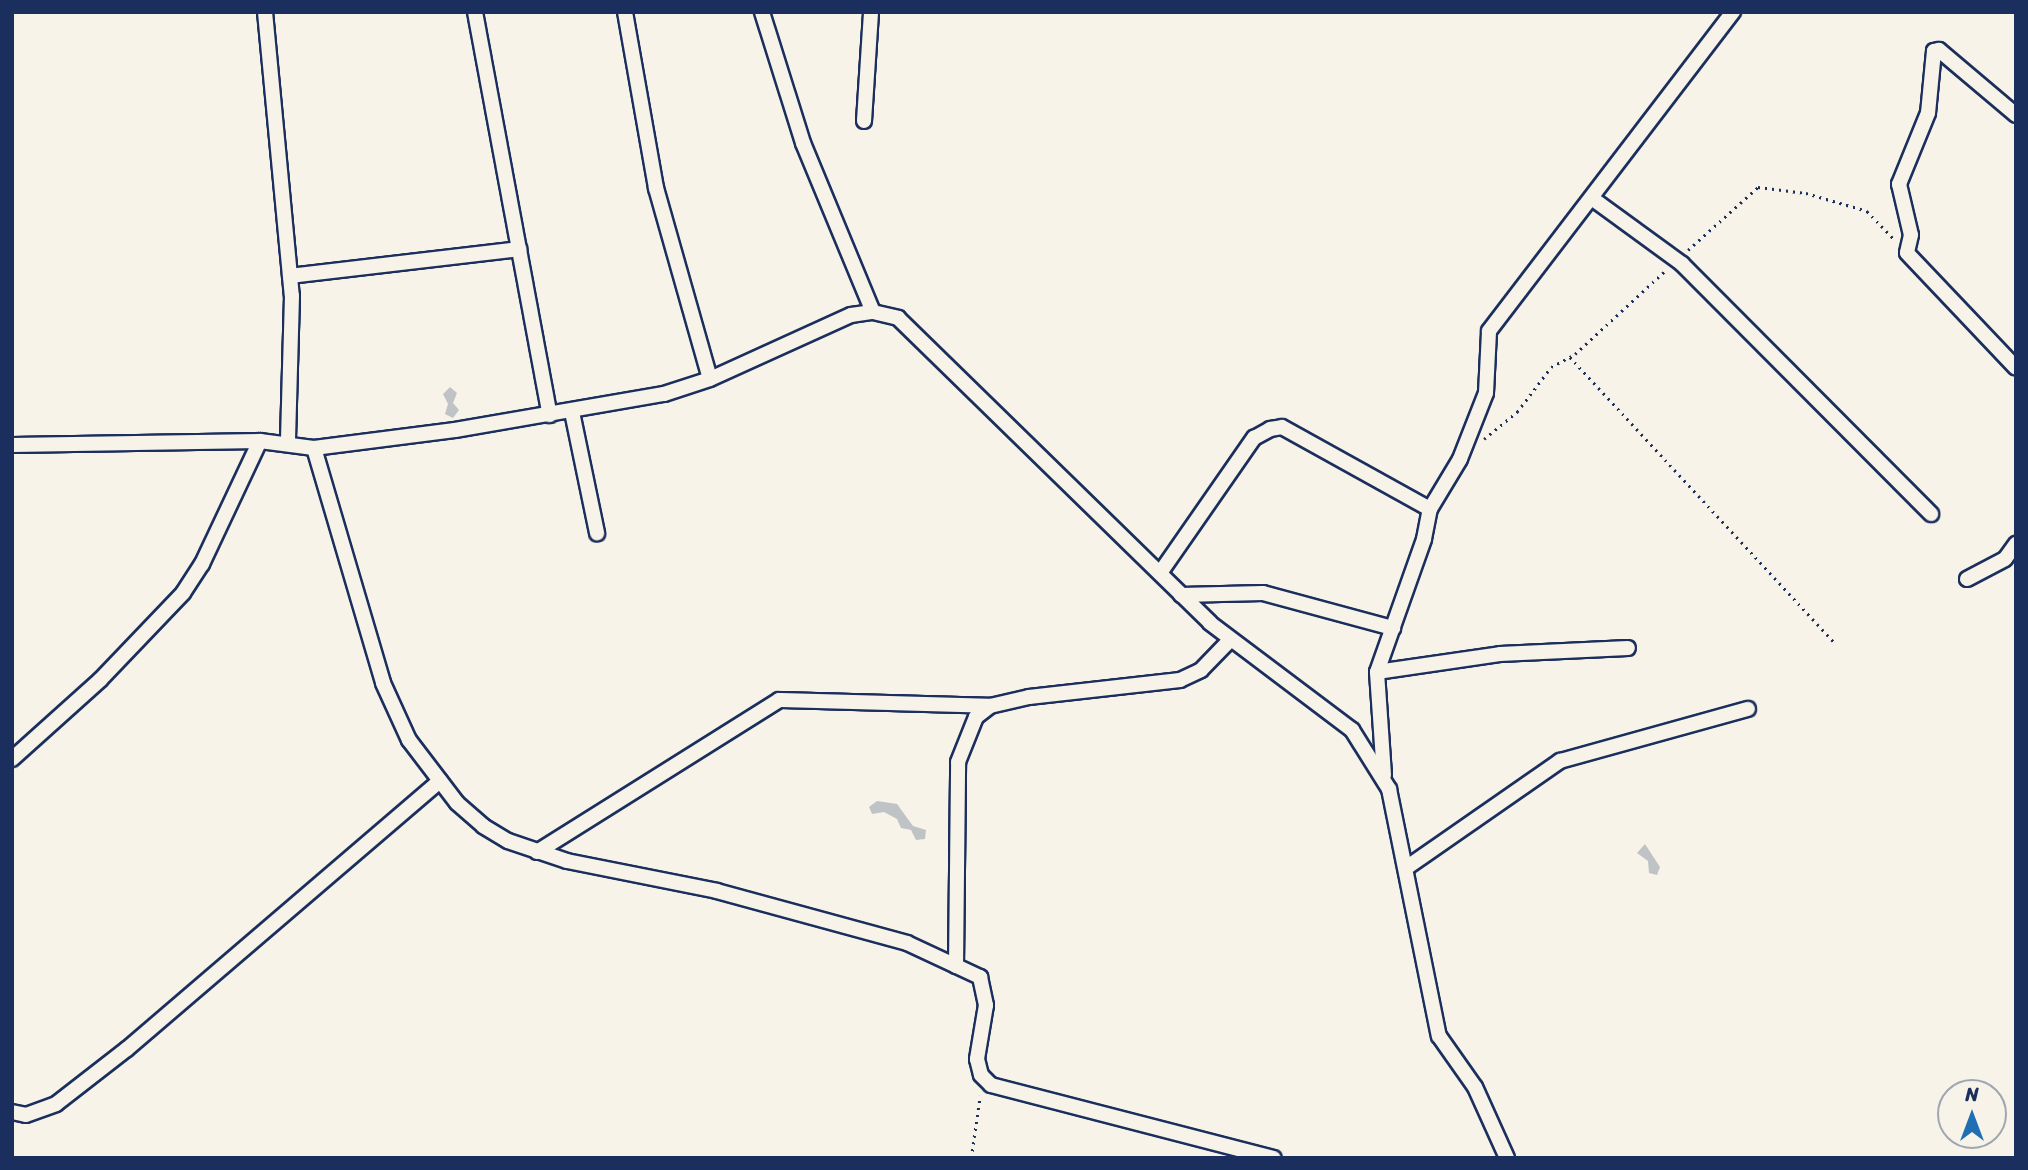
<!DOCTYPE html>
<style>
body{margin:0}
#map{position:relative;width:2028px;height:1170px;overflow:hidden;background:#f7f3e8;font-family:Sriracha,sans-serif}
div>[style]{position:absolute}
[style*='--x']{left:calc(var(--x)*1px);top:calc(var(--y)*1px);width:calc(var(--w)*1px);rotate:calc(var(--a)*1deg)}
.building>*{inset:0;background:#c0c3c5}
.path>*{height:2.5px;margin-top:-1.25px;transform-origin:0;background:repeating-linear-gradient(90deg,#1b2f5e 0 2px,transparent 0 7px)}
.roads{filter:drop-shadow(2px 0 #1b2f5e) drop-shadow(-2px 0 #1b2f5e) drop-shadow(0 2px #1b2f5e) drop-shadow(0 -2px #1b2f5e)}
.street>*{height:14px;margin:-7px;padding:0 7px;transform-origin:7px;border-radius:7px;background:#f7f3e8}
span{translate:-50% -50%;white-space:nowrap;text-align:center;line-height:1.15;-webkit-text-stroke:6px #f7f3e8;paint-order:stroke}
.frame{position:absolute;inset:0;border:14px solid #1b2f5e;pointer-events:none}
.north{position:absolute;left:1937px;top:1079px;width:70px;height:70px;box-sizing:border-box;background:#f7f3e8;border:2px solid #9fa5b1;border-radius:50%;rotate:0deg;font-size:19px;font-weight:700;line-height:28px;text-align:center;color:#1b2f5e}
.north::after{content:'';display:block;margin:auto;width:24px;height:32px;background:#1f6fb2;clip-path:polygon(50% 0,100% 100%,50% 72%,0 100%)}
</style>
<div id="map">
<div class="building">
<div style="clip-path:polygon(450px 387px,457px 393px,453px 403px,459px 410px,453px 418px,445px 414px,448px 404px,443px 394px)"></div>
<div style="clip-path:polygon(877px 801px,897px 804px,913px 826px,926px 830px,925px 839px,916px 840px,911px 830px,901px 828px,897px 819px,884px 812px,872px 814px,869px 807px)"></div>
<div style="clip-path:polygon(1645px 844px,1660px 867px,1657px 875px,1649px 873px,1648px 861px,1637px 853px)"></div>
</div>
<div class="path">
<div style="--x:1688;--y:250;--w:94;--a:-42"></div>
<div style="--x:1758;--y:187;--w:48;--a:7.1"></div>
<div style="--x:1806;--y:193;--w:64;--a:16.4"></div>
<div style="--x:1867;--y:211;--w:39;--a:46"></div>
<div style="--x:1570;--y:357;--w:391;--a:47.2"></div>
<div style="--x:1484;--y:439;--w:43;--a:-39.3"></div>
<div style="--x:1517;--y:412;--w:56;--a:-52.9"></div>
<div style="--x:1551;--y:367;--w:27;--a:-28"></div>
<div style="--x:1575;--y:354;--w:122;--a:-42.7"></div>
<div style="--x:971;--y:1158;--w:63;--a:-81.7"></div>
</div>
<div class="roads">
<div class="street">
<div style="--x:265;--y:12;--w:285;--a:84.6"></div>
<div style="--x:292;--y:296;--w:146;--a:91.6"></div>
<div style="--x:475;--y:12;--w:410;--a:79.5"></div>
<div style="--x:625;--y:12;--w:179;--a:80"></div>
<div style="--x:656;--y:188;--w:198;--a:74.2"></div>
<div style="--x:762;--y:12;--w:137;--a:72.6"></div>
<div style="--x:803;--y:143;--w:183;--a:67.5"></div>
<div style="--x:2016;--y:115;--w:101;--a:-139.8"></div>
<div style="--x:1939;--y:50;--w:5;--a:169"></div>
<div style="--x:1934;--y:51;--w:62;--a:95.5"></div>
<div style="--x:1928;--y:113;--w:77;--a:112.2"></div>
<div style="--x:1899;--y:184;--w:52;--a:76.8"></div>
<div style="--x:1911;--y:235;--w:18;--a:103"></div>
<div style="--x:1907;--y:253;--w:158;--a:46.5"></div>
<div style="--x:864;--y:121;--w:109;--a:-86.3"></div>
<div style="--x:1593;--y:199;--w:110;--a:36.1"></div>
<div style="--x:1682;--y:264;--w:353;--a:45.1"></div>
<div style="--x:290;--y:276;--w:231;--a:-6.7"></div>
<div style="--x:572;--y:412;--w:124;--a:78.3"></div>
<div style="--x:12;--y:445;--w:248;--a:-0.9"></div>
<div style="--x:260;--y:441;--w:54;--a:7.4"></div>
<div style="--x:314;--y:448;--w:142;--a:-7.3"></div>
<div style="--x:455;--y:430;--w:212;--a:-9.8"></div>
<div style="--x:664;--y:394;--w:48;--a:-18.1"></div>
<div style="--x:710;--y:379;--w:155;--a:-24.4"></div>
<div style="--x:851;--y:315;--w:22;--a:-8"></div>
<div style="--x:873;--y:312;--w:26;--a:13"></div>
<div style="--x:898;--y:318;--w:436;--a:44.3"></div>
<div style="--x:1210;--y:623;--w:178;--a:37"></div>
<div style="--x:1352;--y:730;--w:70;--a:57.9"></div>
<div style="--x:1389;--y:789;--w:252;--a:78.6"></div>
<div style="--x:1439;--y:1036;--w:62;--a:54.8"></div>
<div style="--x:1475;--y:1087;--w:78;--a:65.7"></div>
<div style="--x:314;--y:448;--w:245;--a:73.6"></div>
<div style="--x:383;--y:683;--w:63;--a:65.5"></div>
<div style="--x:409;--y:740;--w:79;--a:52.7"></div>
<div style="--x:457;--y:803;--w:35;--a:41"></div>
<div style="--x:483;--y:826;--w:29;--a:31"></div>
<div style="--x:508;--y:841;--w:62;--a:18.7"></div>
<div style="--x:567;--y:861;--w:153;--a:11.3"></div>
<div style="--x:717;--y:891;--w:197;--a:15.3"></div>
<div style="--x:907;--y:943;--w:81;--a:25"></div>
<div style="--x:980;--y:977;--w:29;--a:78"></div>
<div style="--x:986;--y:1005;--w:55;--a:99.5"></div>
<div style="--x:977;--y:1059;--w:16;--a:76"></div>
<div style="--x:981;--y:1075;--w:14;--a:45"></div>
<div style="--x:991;--y:1085;--w:292;--a:14.5"></div>
<div style="--x:1160;--y:573;--w:165;--a:-55.2"></div>
<div style="--x:1254;--y:438;--w:18;--a:-29"></div>
<div style="--x:1270;--y:429;--w:12;--a:-9"></div>
<div style="--x:1282;--y:427;--w:169;--a:29"></div>
<div style="--x:1967;--y:579;--w:43;--a:-27.8"></div>
<div style="--x:2005;--y:559;--w:19;--a:-54"></div>
<div style="--x:1181;--y:595;--w:82;--a:-1.4"></div>
<div style="--x:1263;--y:593;--w:135;--a:15.1"></div>
<div style="--x:1377;--y:672;--w:124;--a:-8.3"></div>
<div style="--x:1500;--y:654;--w:128;--a:-2.7"></div>
<div style="--x:12;--y:759;--w:118;--a:-41.9"></div>
<div style="--x:100;--y:680;--w:120;--a:-46.3"></div>
<div style="--x:183;--y:593;--w:35;--a:-57"></div>
<div style="--x:202;--y:564;--w:136;--a:-64.8"></div>
<div style="--x:1384;--y:775;--w:103;--a:-93.9"></div>
<div style="--x:1377;--y:672;--w:141;--a:-70.5"></div>
<div style="--x:1424;--y:539;--w:31;--a:-79"></div>
<div style="--x:1430;--y:509;--w:58;--a:-59"></div>
<div style="--x:1460;--y:459;--w:71;--a:-68.5"></div>
<div style="--x:1486;--y:393;--w:62;--a:-87.2"></div>
<div style="--x:1489;--y:331;--w:402;--a:-52.6"></div>
<div style="--x:537;--y:852;--w:286;--a:-32.1"></div>
<div style="--x:779;--y:700;--w:211;--a:1.6"></div>
<div style="--x:1406;--y:868;--w:188;--a:-34.8"></div>
<div style="--x:1560;--y:761;--w:195;--a:-15.5"></div>
<div style="--x:956;--y:966;--w:204;--a:-89.4"></div>
<div style="--x:958;--y:762;--w:48;--a:-68.2"></div>
<div style="--x:976;--y:717;--w:18;--a:-38"></div>
<div style="--x:990;--y:706;--w:40;--a:-13"></div>
<div style="--x:1029;--y:697;--w:152;--a:-6.4"></div>
<div style="--x:1180;--y:680;--w:23;--a:-25"></div>
<div style="--x:1201;--y:670;--w:42;--a:-46"></div>
<div style="--x:12;--y:1112;--w:14;--a:12"></div>
<div style="--x:26;--y:1115;--w:32;--a:-20"></div>
<div style="--x:56;--y:1104;--w:90;--a:-37.8"></div>
<div style="--x:127;--y:1049;--w:412;--a:-40.6"></div>
</div>
</div>
<div class="frame"></div>
<div class="north">N</div>
</div>
